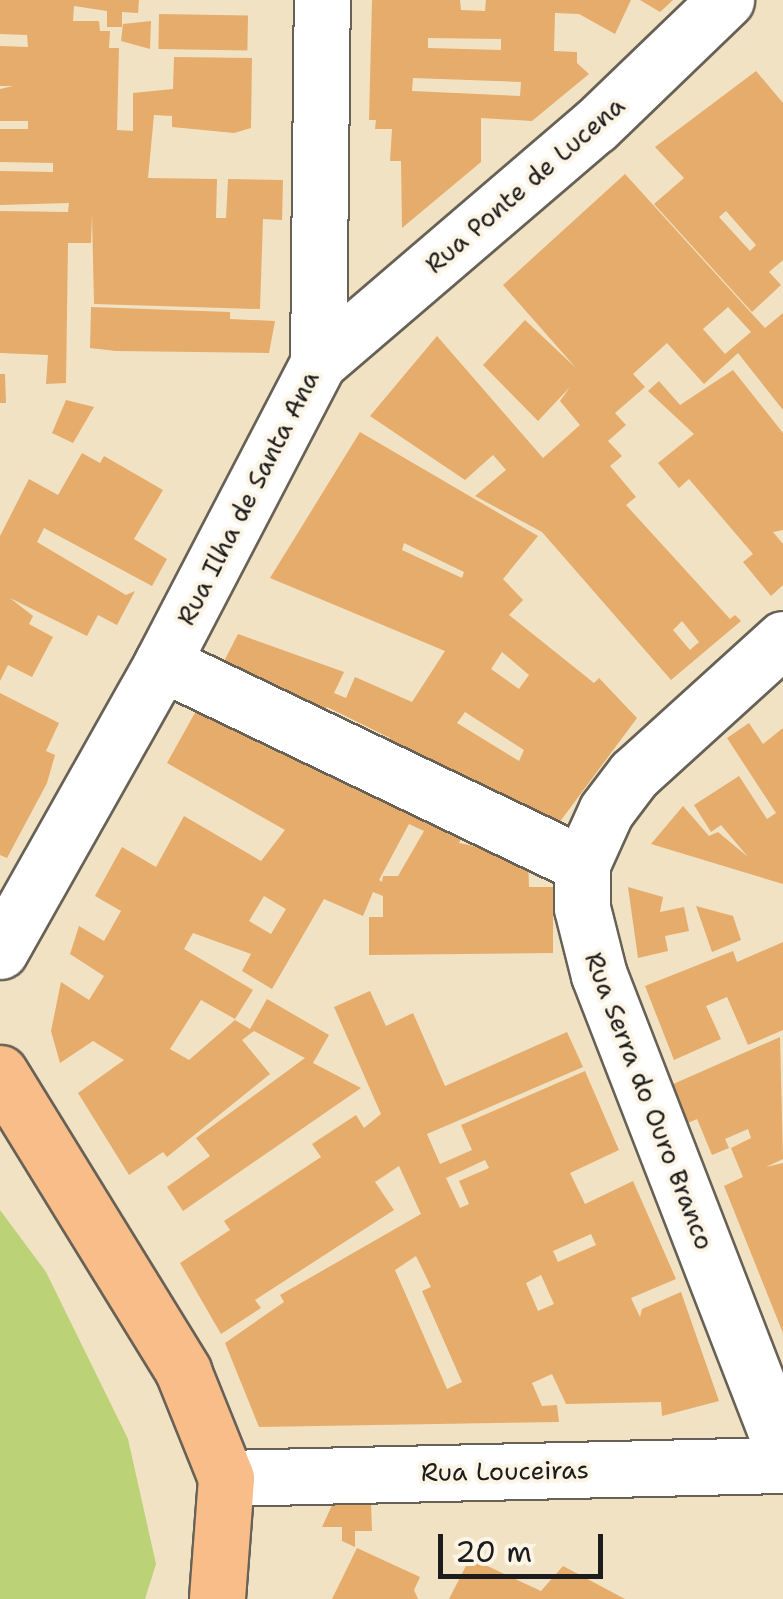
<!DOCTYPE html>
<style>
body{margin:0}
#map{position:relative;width:783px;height:1599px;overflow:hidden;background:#f1e2c3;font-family:"Shantell Sans",sans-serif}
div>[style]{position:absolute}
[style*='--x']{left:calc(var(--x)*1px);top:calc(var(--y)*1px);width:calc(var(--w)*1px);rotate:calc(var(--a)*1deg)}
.green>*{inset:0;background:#bbd276}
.building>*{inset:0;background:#e5ac6c;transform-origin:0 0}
.roads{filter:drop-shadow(2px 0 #676156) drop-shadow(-2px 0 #676156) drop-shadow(0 2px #676156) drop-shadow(0 -2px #676156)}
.minor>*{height:55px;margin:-27.5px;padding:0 27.5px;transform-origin:27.5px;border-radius:27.5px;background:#fff}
.major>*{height:55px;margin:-27.5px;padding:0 27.5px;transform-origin:27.5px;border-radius:27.5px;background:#f8bd89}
span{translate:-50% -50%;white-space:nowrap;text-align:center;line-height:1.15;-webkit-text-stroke:8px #fcf5e5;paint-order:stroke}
.street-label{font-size:25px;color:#1c1c1c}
.scale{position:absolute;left:438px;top:1534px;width:165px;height:45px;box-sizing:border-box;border:5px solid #1c1c1c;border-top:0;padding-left:12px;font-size:30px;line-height:35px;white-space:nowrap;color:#1c1c1c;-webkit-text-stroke:8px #fcf5e5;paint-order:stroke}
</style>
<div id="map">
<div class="green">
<div style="clip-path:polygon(0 1210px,46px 1272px,128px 1439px,156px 1564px,145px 1599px,0 1599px)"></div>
</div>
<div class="building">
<div style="clip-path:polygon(0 0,139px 0,138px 13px,122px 12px,122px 27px,107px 27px,107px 11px,74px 6px,73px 21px,99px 21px,100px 31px,110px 31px,109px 48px,119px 48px,117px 130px,133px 131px,133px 93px,173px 89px,174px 57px,252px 58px,251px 128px,234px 133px,172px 127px,172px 116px,154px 115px,148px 178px,217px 179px,216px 218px,226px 218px,228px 179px,283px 180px,282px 220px,263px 219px,260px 309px,94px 304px,92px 214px,91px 243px,68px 243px,66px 383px,46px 384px,48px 355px,0 353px,0 211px,68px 212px,69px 203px,0 205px,0 171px,53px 172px,53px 163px,0 162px,0 129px,28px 129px,28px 121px,0 121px,0 89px,13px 86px,0 86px,0 46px,28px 47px,27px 35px,0 34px)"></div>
<div style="clip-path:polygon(evenodd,372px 0,460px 0,461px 10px,485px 11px,486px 0,631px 0,615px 34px,579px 14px,555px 13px,554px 51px,577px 52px,577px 63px,589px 74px,532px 121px,481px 118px,481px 162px,402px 228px,401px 161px,390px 161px,392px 129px,375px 129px,376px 120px,369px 120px,372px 0,428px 38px,501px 39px,501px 50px,428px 48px,428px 38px,372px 0,413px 78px,521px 82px,520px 96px,412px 91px,413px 78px)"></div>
<div style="clip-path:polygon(640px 0,673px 0,660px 12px)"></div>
<div style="left:159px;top:14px;width:89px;height:35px;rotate:1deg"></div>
<div style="clip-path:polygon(151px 21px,150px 49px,121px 41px,123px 24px)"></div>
<div style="clip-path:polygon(evenodd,756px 71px,783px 103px,783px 260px,769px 272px,781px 285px,752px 312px,654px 204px,684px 178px,655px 147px,756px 71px,726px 211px,756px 245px,750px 251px,719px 217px,726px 211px)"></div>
<div style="clip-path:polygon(evenodd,625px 174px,765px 328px,783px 313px,783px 410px,738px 353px,704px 384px,667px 343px,633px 374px,645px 387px,615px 413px,626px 425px,608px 441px,622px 456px,610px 466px,636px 497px,626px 505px,730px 619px,735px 615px,741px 621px,671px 680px,542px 532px,475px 496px,506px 470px,493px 455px,465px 480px,370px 416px,437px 336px,543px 458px,580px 425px,560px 401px,570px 387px,538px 421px,483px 365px,525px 320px,576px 368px,503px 285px,625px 174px,728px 307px,751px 332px,725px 354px,703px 329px,728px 307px,625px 174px,682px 621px,699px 642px,690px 650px,673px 630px,682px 621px)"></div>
<div style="clip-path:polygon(91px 307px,230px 312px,230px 319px,275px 321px,269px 353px,116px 351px,90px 348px)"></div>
<div style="clip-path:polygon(733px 370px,783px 433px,783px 530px,773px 532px,783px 544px,783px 585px,771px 596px,743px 562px,753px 554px,689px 479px,679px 488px,658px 463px,694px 434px,648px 391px,659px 381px,680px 405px)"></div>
<div style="clip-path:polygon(0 374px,5px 374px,6px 403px,0 403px)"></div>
<div style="clip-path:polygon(66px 400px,94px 407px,73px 443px,52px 433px)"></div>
<div style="clip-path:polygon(evenodd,360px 432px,538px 536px,503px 579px,523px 600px,509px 615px,594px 683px,599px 678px,637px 718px,553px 831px,383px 750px,390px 738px,327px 707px,321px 720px,219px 671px,238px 634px,344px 672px,334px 693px,346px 698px,355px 677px,412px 702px,445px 651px,270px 578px,360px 432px,404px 543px,464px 572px,462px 578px,402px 550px,404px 543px,360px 432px,502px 652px,529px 675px,519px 689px,491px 669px,502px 652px,360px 432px,465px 712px,524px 750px,519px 761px,457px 723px,465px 712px)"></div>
<div style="clip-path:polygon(82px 453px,100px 463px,104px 456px,163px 490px,134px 539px,167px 559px,152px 586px,44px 528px,37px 542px,126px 595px,135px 591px,117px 625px,98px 615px,87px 636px,10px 598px,33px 616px,29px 624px,53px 637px,32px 677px,8px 665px,0 681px,0 536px,29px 479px,58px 495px)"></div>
<div style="clip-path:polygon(0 693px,59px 723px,46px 751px,55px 755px,47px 783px,7px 858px,0 855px)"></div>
<div style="clip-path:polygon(evenodd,201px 702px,360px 791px,366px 778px,466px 827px,459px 843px,528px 857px,529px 887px,553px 887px,553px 953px,369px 955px,369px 917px,383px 917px,383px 896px,373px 892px,363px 916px,324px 899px,272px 989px,242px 971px,251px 954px,193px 933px,184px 949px,253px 990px,235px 1019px,201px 1000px,170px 1049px,189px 1060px,235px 1020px,250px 1029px,267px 999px,329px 1035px,313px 1063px,361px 1088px,183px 1211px,167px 1187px,210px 1156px,196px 1138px,305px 1058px,254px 1031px,242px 1040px,270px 1074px,167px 1157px,163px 1152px,129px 1175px,78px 1093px,124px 1060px,93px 1041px,60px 1063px,51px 1031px,61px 982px,89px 1000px,104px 976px,70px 954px,79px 926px,104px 941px,121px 911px,95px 896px,122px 847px,156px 867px,184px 816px,261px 861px,285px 830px,167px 763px,201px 702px,409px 824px,424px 831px,398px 876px,383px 876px,382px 882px,379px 880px,409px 824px,201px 702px,264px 896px,286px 909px,271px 934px,249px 921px,264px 896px)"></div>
<div style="clip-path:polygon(749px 723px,763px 744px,783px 728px,783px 884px,651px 844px,683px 806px,709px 836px,718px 832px,748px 857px,721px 825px,711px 832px,694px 805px,739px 776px,767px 819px,776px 813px,727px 738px)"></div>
<div style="clip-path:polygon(628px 887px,663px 897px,660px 912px,684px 907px,689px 931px,665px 936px,668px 951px,638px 958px)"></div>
<div style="clip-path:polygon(696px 906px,733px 916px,741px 940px,712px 952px)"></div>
<div style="clip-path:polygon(783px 942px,783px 1030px,748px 1045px,727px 997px,706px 1006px,721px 1039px,674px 1060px,645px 986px,733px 951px,737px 962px)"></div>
<div style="clip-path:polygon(evenodd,370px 991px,386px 1026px,413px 1013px,445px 1086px,567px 1032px,583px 1067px,427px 1134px,440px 1164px,472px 1150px,461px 1125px,585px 1071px,619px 1150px,570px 1173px,585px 1204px,633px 1181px,676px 1279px,631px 1298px,640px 1317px,642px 1309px,681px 1292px,719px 1401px,662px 1416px,661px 1402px,566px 1404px,552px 1374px,532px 1383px,542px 1406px,557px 1405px,559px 1422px,259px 1427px,225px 1343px,284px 1302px,280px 1295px,421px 1214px,399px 1166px,375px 1182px,394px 1210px,255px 1300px,261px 1308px,221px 1334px,180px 1263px,230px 1230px,224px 1221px,321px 1157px,312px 1144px,356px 1115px,364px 1128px,381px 1114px,334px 1007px,370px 991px,485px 1160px,489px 1168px,459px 1181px,469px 1204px,460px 1208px,446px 1178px,485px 1160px,370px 991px,591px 1234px,596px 1245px,558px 1262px,553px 1251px,591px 1234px,370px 991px,416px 1256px,431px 1287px,422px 1291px,462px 1382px,447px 1389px,395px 1270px,416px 1256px,370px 991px,541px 1275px,554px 1304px,538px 1311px,526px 1283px,541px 1275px)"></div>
<div style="clip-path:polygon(780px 1037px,783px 1159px,766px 1167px,783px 1163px,783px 1333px,724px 1186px,743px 1177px,731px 1148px,751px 1138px,748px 1129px,725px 1139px,729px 1148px,712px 1155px,697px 1119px,688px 1123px,671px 1085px)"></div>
<div style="clip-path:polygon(371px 1502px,372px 1531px,355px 1531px,355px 1547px,342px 1541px,342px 1527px,322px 1527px,333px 1503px)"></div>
<div style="clip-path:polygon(357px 1548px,420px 1577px,414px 1590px,418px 1599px,332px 1599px)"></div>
<div style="clip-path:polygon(470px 1558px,541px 1591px,563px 1566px,625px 1599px,449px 1599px)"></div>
</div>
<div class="roads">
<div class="minor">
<div style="--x:318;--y:363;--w:365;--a:-40.6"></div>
<div style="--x:595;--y:126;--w:182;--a:-43.9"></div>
<div style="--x:783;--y:639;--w:201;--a:137.8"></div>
<div style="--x:634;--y:774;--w:46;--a:127.1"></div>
<div style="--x:606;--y:811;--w:58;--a:114.4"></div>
<div style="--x:582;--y:864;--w:44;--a:90"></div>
<div style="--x:582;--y:908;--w:69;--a:75.8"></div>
<div style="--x:599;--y:975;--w:509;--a:68.83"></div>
<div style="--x:162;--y:663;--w:466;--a:25.6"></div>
<div style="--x:0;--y:951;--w:330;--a:-60.6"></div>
<div style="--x:162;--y:663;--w:338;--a:-62.5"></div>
<div style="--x:318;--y:363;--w:363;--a:-89.4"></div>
<div style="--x:226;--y:1478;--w:557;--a:-1.34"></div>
</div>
<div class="major">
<div style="--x:0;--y:1073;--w:350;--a:58.4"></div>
<div style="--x:183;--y:1371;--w:115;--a:68.1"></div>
<div style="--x:226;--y:1478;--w:121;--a:94.3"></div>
</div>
</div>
<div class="street-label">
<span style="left:525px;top:185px;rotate:-41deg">Rua Ponte de Lucena</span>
<span style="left:248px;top:498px;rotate:-63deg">Rua Ilha de Santa Ana</span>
<span style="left:649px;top:1101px;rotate:69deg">Rua Serra do Ouro Branco</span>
<span style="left:505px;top:1471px;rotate:-1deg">Rua Louceiras</span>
</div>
<div class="scale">20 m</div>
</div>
